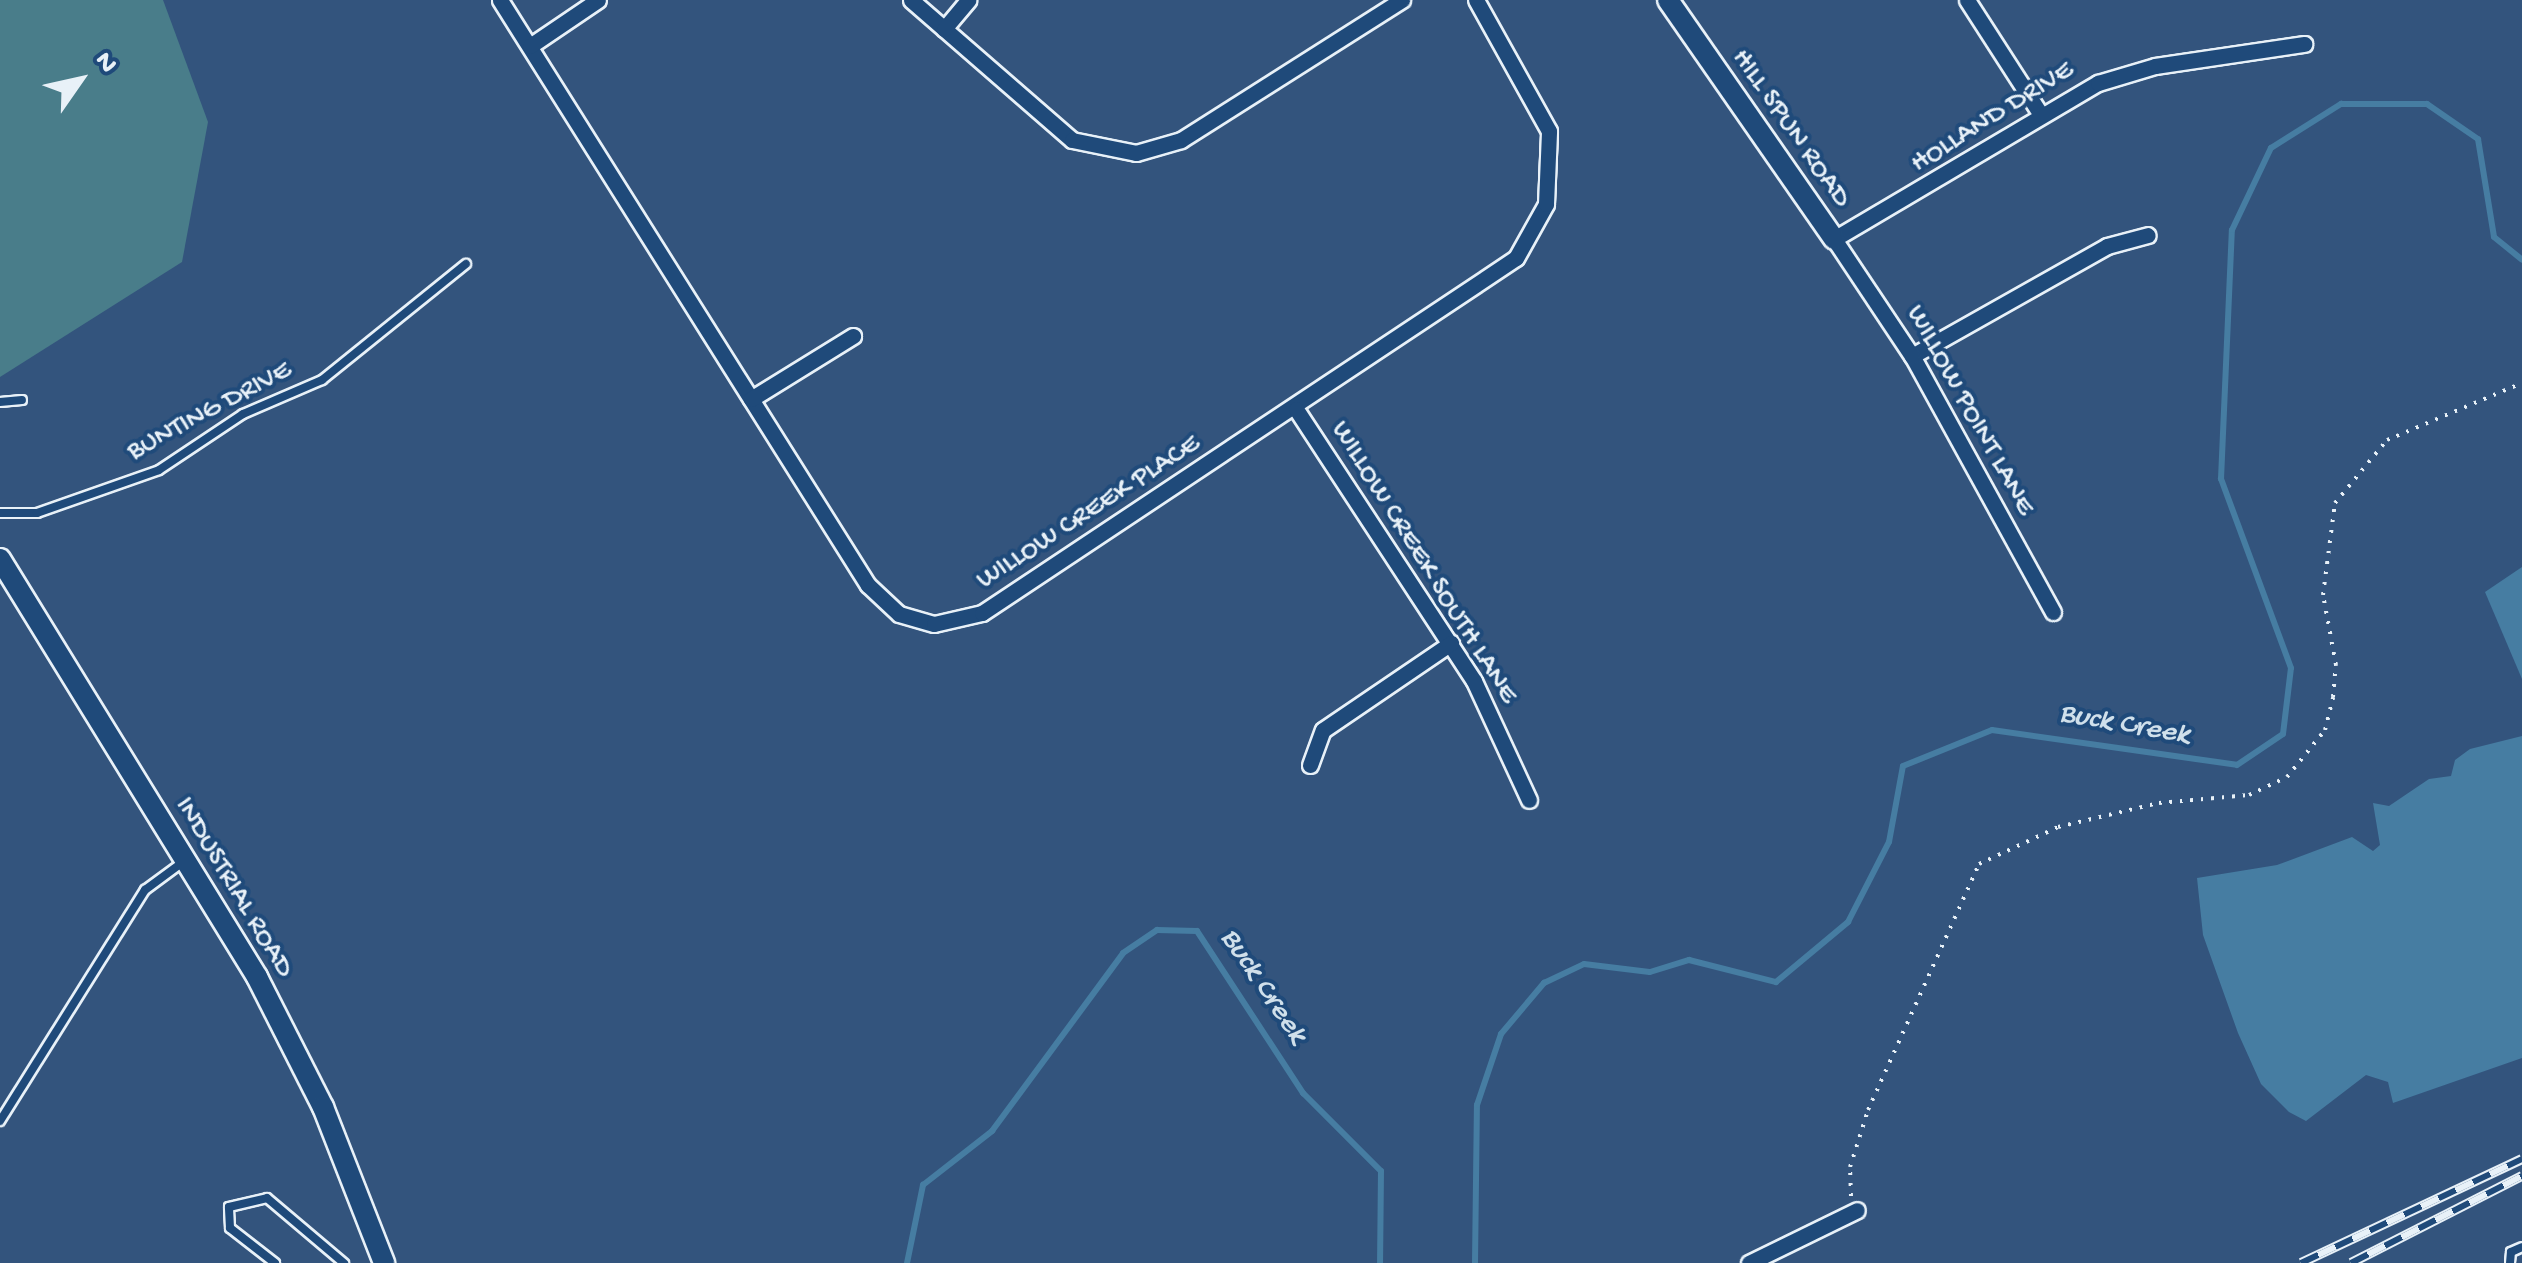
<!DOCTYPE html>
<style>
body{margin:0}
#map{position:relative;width:2522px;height:1263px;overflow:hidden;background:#33547d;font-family:"Gochi Hand",sans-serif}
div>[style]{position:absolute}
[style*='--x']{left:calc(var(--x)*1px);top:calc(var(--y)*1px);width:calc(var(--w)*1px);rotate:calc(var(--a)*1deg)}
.green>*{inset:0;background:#497d8a}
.water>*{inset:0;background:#467da2}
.stream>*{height:6px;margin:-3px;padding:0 3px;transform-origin:3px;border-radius:3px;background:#467da2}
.path>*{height:4px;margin-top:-2px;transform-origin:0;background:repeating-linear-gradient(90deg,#e8f1f8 0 2.5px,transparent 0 10.5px)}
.roads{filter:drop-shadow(2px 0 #e8f1f8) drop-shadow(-2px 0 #e8f1f8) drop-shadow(0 2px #e8f1f8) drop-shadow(0 -2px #e8f1f8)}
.service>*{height:8px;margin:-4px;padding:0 4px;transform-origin:4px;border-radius:4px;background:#1f4a7a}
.minor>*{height:15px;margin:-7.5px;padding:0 7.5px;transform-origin:7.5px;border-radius:7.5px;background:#1f4a7a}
.tertiary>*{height:20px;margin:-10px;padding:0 10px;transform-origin:10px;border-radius:10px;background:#1f4a7a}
.rail>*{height:10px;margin-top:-5px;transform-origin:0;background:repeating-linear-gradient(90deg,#1f4a7a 0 19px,#e8f1f8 0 38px);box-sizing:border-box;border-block:2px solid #e8f1f8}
span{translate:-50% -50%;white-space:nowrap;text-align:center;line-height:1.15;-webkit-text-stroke:8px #1f4a7a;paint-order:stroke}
.street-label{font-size:28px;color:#e8f1f8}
.water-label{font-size:30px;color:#d0e0eb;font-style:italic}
.north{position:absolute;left:30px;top:30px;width:100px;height:100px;-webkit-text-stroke:8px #1f4a7a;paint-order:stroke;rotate:56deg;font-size:28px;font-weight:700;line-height:40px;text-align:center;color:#e8f1f8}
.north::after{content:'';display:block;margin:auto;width:35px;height:45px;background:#e8f1f8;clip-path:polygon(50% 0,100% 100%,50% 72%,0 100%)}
</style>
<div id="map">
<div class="green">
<div style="clip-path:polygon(0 0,163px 0,208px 122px,182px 262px,0 377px)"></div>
</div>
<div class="water">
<div style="clip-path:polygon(2522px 567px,2522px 679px,2485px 592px)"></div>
<div style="clip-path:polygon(2522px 736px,2522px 1058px,2393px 1103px,2388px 1082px,2366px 1075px,2306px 1121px,2289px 1112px,2261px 1084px,2238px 1033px,2203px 935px,2197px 878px,2277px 865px,2352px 837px,2373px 851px,2380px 845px,2373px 803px,2389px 806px,2429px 779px,2451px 776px,2455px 760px,2470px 749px)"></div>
</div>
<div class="stream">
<div style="--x:907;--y:1263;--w:80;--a:-78.4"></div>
<div style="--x:923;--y:1185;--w:88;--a:-38"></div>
<div style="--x:992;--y:1131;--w:221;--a:-53.6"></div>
<div style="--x:1123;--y:953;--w:41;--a:-34.1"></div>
<div style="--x:1157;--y:930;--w:40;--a:1.4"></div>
<div style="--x:1197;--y:931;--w:194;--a:56.8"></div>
<div style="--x:1303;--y:1093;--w:110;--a:45"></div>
<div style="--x:1381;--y:1171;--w:92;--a:90.6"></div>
<div style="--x:1475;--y:1263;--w:158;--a:-89.3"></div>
<div style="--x:1477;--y:1105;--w:75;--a:-71.3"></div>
<div style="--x:1501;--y:1034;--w:67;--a:-49.9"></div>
<div style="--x:1544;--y:983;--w:44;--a:-25.4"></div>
<div style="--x:1584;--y:964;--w:66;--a:6.9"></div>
<div style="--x:1650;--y:972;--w:41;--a:-17.1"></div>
<div style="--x:1689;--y:960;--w:90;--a:14.2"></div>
<div style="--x:1776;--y:982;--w:94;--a:-39.8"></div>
<div style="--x:1848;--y:922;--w:90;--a:-62.9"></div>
<div style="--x:1889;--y:842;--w:77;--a:-79.6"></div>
<div style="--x:1903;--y:766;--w:96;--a:-22"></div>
<div style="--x:1992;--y:730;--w:247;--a:8.1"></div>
<div style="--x:2237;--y:765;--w:55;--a:-34"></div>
<div style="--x:2283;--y:734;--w:66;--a:-83.1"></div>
<div style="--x:2291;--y:668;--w:202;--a:-110.3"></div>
<div style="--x:2221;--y:479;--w:249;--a:-87.5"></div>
<div style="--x:2232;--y:230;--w:91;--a:-64.6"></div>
<div style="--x:2271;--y:148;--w:83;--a:-32.2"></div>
<div style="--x:2341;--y:104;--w:86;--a:0"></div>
<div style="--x:2427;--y:104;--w:62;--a:34.5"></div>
<div style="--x:2478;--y:139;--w:99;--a:80.7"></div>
<div style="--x:2494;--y:237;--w:36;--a:39"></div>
</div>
<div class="path">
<div style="--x:1851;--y:1196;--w:29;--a:-92"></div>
<div style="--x:1850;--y:1167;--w:60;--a:-72.5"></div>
<div style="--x:1868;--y:1110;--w:270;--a:-65.7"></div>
<div style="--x:1979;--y:864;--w:87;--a:-25.1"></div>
<div style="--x:2058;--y:827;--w:104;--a:-13.4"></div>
<div style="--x:2159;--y:803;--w:90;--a:-5.1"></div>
<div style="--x:2249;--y:795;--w:42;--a:-25.3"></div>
<div style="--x:2287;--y:777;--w:60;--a:-51"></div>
<div style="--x:2325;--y:730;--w:34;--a:-76"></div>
<div style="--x:2333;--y:697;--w:32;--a:-85"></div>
<div style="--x:2336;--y:665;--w:71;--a:-100.5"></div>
<div style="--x:2323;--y:595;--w:93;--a:-82.6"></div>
<div style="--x:2335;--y:503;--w:82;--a:-50.5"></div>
<div style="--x:2387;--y:440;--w:147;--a:-22.9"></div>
</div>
<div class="roads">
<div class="service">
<div style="--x:0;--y:402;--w:22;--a:-5"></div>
<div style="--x:0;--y:513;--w:37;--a:0"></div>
<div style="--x:37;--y:513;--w:129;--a:-19.4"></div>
<div style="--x:159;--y:470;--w:101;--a:-33.7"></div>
<div style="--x:243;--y:414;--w:86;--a:-23.3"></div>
<div style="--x:322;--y:380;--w:185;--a:-38.9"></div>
<div style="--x:0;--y:1121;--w:273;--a:-57.9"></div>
<div style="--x:145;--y:890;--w:47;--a:-36.4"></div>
<div style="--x:275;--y:1263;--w:57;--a:-142.1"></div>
<div style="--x:230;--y:1228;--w:21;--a:-93"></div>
<div style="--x:229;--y:1207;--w:39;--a:-13"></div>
<div style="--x:267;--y:1198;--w:101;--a:40.2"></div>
<div style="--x:2510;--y:1263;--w:11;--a:-85"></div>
<div style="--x:2511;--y:1252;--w:12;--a:-24"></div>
</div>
<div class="minor">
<div style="--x:500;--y:0;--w:691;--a:57.83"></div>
<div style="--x:868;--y:585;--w:42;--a:43.1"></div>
<div style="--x:899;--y:614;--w:36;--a:16"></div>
<div style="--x:934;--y:624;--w:49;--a:-12.9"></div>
<div style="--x:982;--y:613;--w:641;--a:-33.62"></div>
<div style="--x:1516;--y:258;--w:62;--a:-60.9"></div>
<div style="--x:1546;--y:204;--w:73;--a:-87.6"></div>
<div style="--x:1549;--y:131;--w:150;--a:-119.1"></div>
<div style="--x:911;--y:0;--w:213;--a:41"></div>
<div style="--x:1072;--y:140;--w:65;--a:11.5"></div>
<div style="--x:1136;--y:153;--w:47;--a:-16.1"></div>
<div style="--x:1181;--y:140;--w:262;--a:-32.4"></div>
<div style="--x:1967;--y:0;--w:137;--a:57.2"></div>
<div style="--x:944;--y:29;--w:38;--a:-50"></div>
<div style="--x:530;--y:46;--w:82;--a:-34.1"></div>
<div style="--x:1912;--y:356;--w:224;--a:-29.4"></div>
<div style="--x:2107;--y:246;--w:42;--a:-15"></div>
<div style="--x:751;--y:399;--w:120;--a:-31.7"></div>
<div style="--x:1296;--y:409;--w:325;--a:56.8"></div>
<div style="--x:1474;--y:681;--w:131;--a:65.2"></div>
<div style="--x:2053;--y:612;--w:292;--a:-118.8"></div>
<div style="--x:1912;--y:356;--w:141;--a:-123.7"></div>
<div style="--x:1834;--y:239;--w:307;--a:-30.6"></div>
<div style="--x:2098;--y:83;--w:59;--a:-16.6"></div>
<div style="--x:2155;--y:66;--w:151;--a:-8.4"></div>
<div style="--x:1310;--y:765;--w:37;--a:-70"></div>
<div style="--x:1323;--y:730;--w:155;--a:-34.2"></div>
<div style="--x:1749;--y:1263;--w:120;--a:-26.1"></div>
</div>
<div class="tertiary">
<div style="--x:1668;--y:0;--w:291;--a:55.2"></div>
<div style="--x:0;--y:559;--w:491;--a:58.4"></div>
<div style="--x:257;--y:977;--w:146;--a:63.1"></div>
<div style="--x:323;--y:1107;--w:168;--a:68.6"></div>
</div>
</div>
<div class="rail">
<div style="--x:2301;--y:1263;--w:244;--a:-25.2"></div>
<div style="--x:2351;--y:1263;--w:192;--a:-27"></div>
</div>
<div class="street-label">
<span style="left:1993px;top:118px;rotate:-32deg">HOLLAND DRIVE</span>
<span style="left:1790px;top:129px;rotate:55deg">HILL SPUN ROAD</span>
<span style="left:1969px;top:411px;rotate:61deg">WILLOW POINT LANE</span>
<span style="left:210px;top:412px;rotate:-28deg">BUNTING DRIVE</span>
<span style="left:1089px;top:513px;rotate:-33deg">WILLOW CREEK PLACE</span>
<span style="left:1423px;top:563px;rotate:58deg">WILLOW CREEK SOUTH LANE</span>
<span style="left:233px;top:888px;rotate:59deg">INDUSTRIAL ROAD</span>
</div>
<div class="water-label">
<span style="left:2124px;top:726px;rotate:10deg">Buck Creek</span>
<span style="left:1262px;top:987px;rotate:56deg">Buck Creek</span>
</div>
<div class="north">N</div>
</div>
